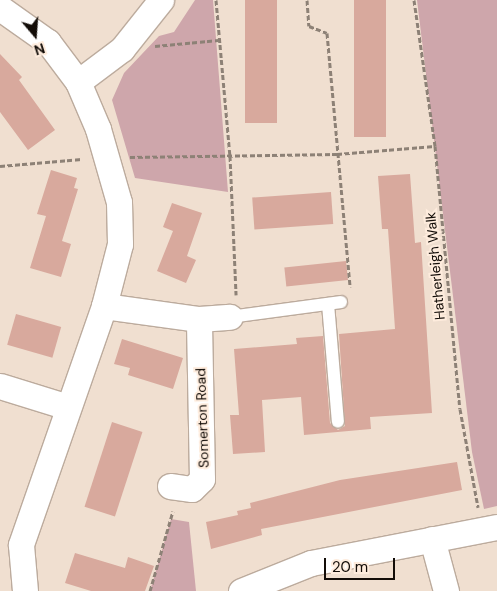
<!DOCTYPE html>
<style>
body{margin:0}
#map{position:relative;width:497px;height:591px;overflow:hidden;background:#f0dfd0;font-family:"DM Sans",sans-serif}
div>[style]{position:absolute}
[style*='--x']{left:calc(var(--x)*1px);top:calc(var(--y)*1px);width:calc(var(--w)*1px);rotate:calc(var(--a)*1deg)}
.green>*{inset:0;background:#cea6ab}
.building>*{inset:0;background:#d8a99d;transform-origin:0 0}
.path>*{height:3px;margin-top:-1.5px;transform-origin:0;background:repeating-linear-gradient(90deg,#8d8176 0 5px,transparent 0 7.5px)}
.roads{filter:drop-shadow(1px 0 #bcab9d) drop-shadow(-1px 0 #bcab9d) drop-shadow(0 1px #bcab9d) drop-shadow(0 -1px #bcab9d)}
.lane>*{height:12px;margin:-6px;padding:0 6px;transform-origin:6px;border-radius:6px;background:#fff}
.street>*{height:25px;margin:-12.5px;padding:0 12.5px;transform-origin:12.5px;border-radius:12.5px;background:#fff}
span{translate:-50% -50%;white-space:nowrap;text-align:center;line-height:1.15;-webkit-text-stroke:4px #feecdd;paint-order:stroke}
.street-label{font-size:14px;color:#130d08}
.north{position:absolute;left:10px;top:10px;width:50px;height:50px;-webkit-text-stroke:4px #feecdd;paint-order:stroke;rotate:162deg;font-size:14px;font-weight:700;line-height:20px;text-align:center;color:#130d08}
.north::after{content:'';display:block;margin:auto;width:18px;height:22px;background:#130d08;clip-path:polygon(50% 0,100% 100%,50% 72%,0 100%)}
.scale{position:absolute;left:324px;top:558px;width:71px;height:22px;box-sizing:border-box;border:2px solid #130d08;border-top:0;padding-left:6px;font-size:15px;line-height:18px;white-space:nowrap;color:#130d08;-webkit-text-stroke:4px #feecdd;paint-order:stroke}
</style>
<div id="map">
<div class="green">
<div style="clip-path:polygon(195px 0,213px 0,228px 192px,135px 178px,112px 100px,124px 73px,159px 36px,174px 32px)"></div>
<div style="clip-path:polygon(417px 0,497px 0,497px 506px,484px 509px,472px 452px)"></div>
<div style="clip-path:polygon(171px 519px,189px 522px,196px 591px,150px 591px)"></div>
</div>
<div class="building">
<div style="left:245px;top:0;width:32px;height:123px"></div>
<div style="left:354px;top:0;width:32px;height:137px"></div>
<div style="clip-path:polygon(0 54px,22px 77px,19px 80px,55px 130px,28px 150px,0 112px)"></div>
<div style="clip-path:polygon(51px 170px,77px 178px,74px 188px,78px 189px,62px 241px,71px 244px,61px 277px,30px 268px,46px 216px,37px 214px)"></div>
<div style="clip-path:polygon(410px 174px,415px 243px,421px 242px,432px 413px,370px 417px,371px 429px,304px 435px,301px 397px,262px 400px,265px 452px,233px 454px,230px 415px,239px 415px,234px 349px,297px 344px,296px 338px,323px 336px,330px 423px,338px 430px,345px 426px,339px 334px,395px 329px,388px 229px,382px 229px,378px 176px)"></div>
<div style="left:331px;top:192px;width:32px;height:79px;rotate:86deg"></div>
<div style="clip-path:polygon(172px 203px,202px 213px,187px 256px,196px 260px,186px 283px,157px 271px,173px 231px,163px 227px)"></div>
<div style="left:346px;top:261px;width:19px;height:62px;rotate:84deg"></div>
<div style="left:16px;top:314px;width:47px;height:32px;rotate:16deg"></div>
<div style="clip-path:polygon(122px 339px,183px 358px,173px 389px,128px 375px,130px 368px,114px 364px)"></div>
<div style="left:112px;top:422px;width:32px;height:89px;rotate:18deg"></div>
<div style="clip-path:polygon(457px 462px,462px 490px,261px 529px,262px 535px,211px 549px,206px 522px,238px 515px,237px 511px,251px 508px,250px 503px,340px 480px)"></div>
<div style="clip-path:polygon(75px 553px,125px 568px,128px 557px,154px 566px,145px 591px,91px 591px,65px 583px)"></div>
</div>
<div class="path">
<div style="--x:216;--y:0;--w:157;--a:84.9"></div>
<div style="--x:230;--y:156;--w:139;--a:87.5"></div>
<div style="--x:307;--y:0;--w:26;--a:86"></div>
<div style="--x:309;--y:26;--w:19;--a:21"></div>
<div style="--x:327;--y:33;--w:255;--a:84.8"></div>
<div style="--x:414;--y:0;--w:148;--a:81.8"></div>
<div style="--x:435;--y:146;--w:264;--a:84.6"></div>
<div style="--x:460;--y:409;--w:100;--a:79.6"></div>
<div style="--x:155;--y:46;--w:64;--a:-5.4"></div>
<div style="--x:130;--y:157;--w:207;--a:-0.8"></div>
<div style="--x:337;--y:154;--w:98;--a:-4.7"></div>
<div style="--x:0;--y:166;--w:82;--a:-4.9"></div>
<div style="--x:150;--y:591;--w:83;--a:-74"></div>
</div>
<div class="roads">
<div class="lane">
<div style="--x:328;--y:304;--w:118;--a:85.2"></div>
<div style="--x:230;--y:317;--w:112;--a:-7.7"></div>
</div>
<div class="street">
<div style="--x:0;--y:8;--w:59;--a:35.3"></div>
<div style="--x:48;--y:42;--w:50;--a:53.1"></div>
<div style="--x:78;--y:82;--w:51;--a:66.9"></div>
<div style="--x:98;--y:129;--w:76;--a:74"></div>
<div style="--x:119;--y:202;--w:42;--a:88.6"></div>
<div style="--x:120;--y:244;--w:64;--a:104.5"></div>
<div style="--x:104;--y:306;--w:253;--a:109.2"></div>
<div style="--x:21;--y:545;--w:46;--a:85"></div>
<div style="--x:78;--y:82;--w:55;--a:-36.9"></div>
<div style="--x:122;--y:49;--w:63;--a:-51.5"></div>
<div style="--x:104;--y:306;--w:96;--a:7.8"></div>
<div style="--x:199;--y:319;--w:31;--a:-4"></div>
<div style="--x:0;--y:386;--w:71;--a:17.2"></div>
<div style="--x:170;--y:486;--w:22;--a:8"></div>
<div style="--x:192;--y:489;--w:14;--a:-45"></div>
<div style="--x:202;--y:479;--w:160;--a:-91.1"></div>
<div style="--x:432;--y:539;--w:54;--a:74.9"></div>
<div style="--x:241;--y:591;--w:75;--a:-21.8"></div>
<div style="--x:311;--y:563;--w:189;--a:-11"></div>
</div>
</div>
<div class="street-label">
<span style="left:435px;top:266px;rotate:-95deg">Hatherleigh Walk</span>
<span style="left:202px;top:418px;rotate:-92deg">Somerton Road</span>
</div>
<div class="north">N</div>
<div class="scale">20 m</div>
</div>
